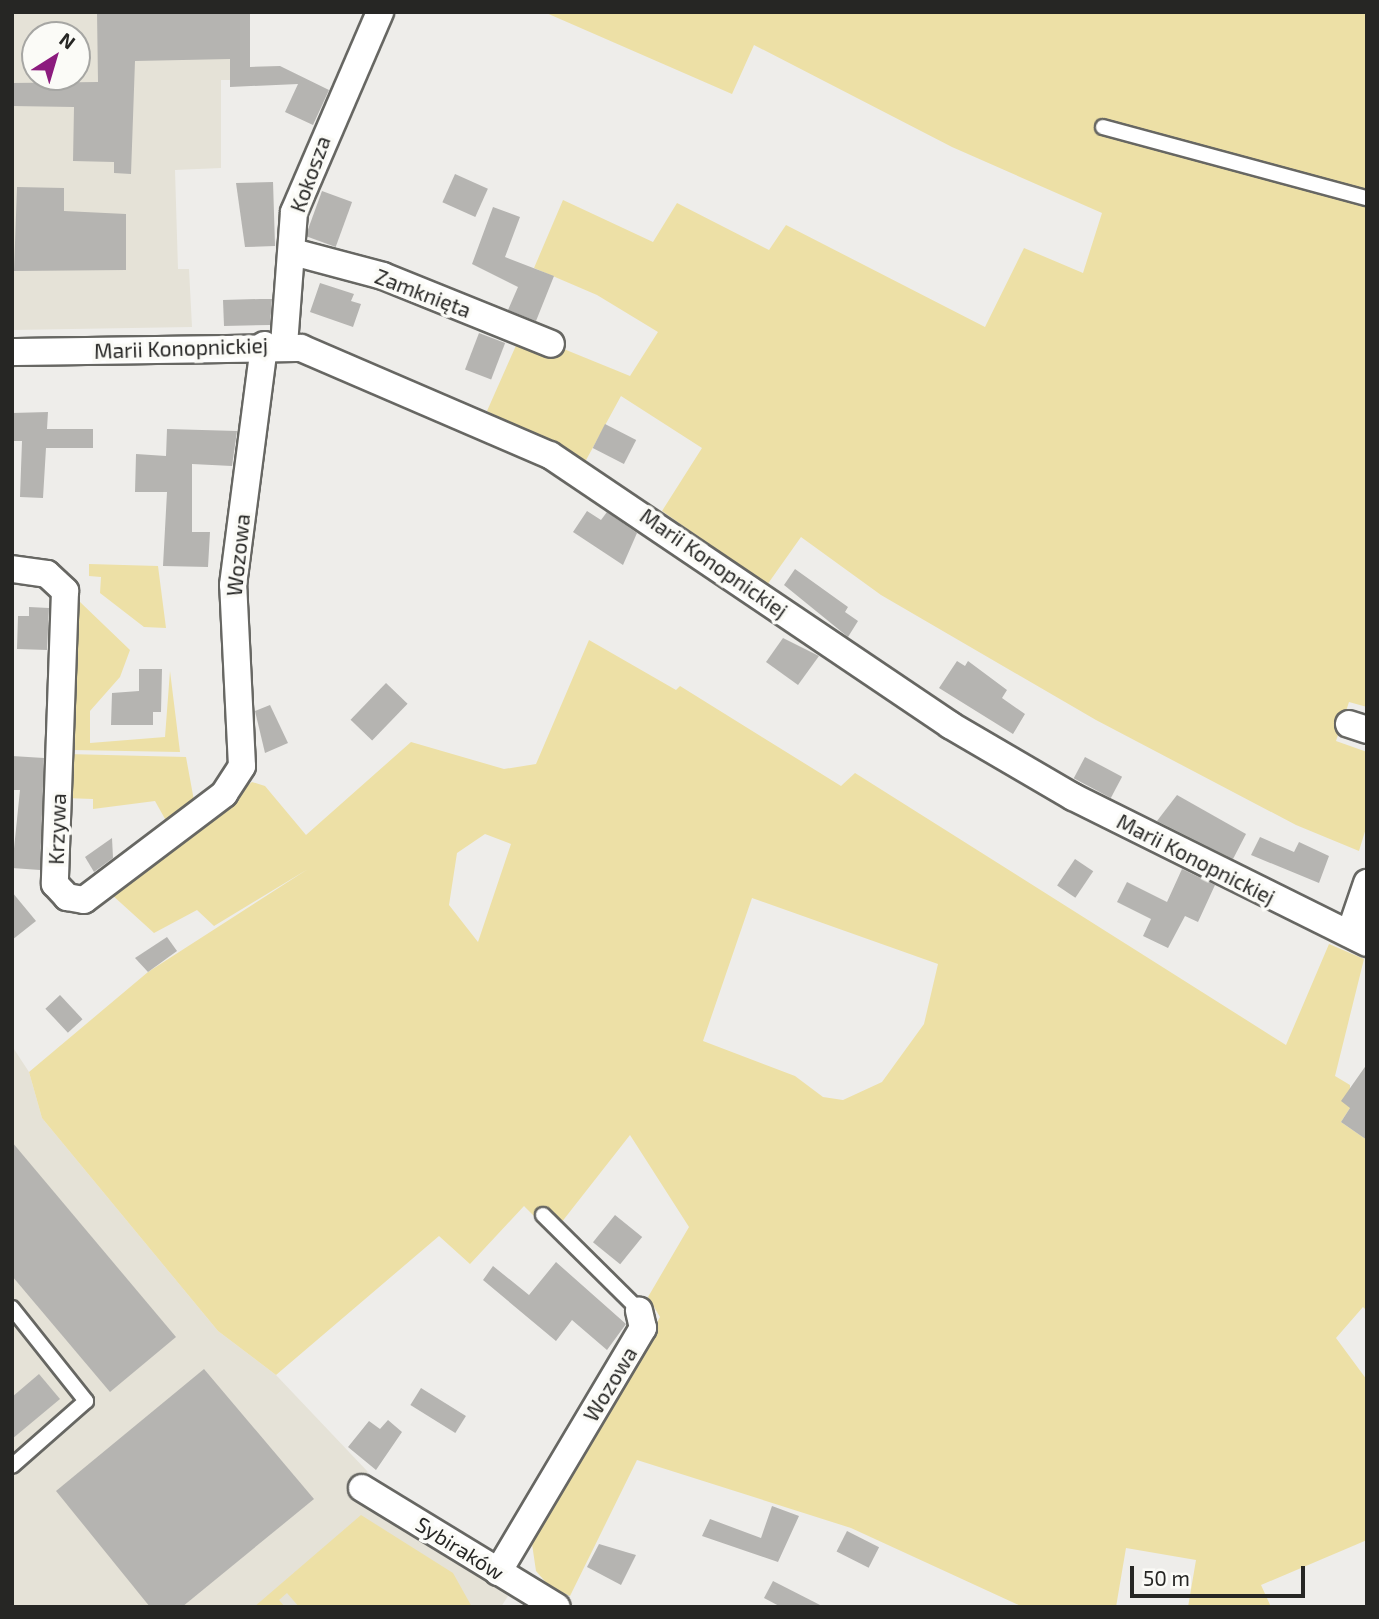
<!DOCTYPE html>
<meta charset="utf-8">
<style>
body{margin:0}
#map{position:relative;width:1379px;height:1619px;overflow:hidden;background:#eeedea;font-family:"Exo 2",sans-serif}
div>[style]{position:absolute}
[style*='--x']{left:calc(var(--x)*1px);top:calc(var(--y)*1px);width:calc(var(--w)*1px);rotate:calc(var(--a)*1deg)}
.built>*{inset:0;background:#e5e2d7}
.green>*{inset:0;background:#ede0a6}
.building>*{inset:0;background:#b5b4b1;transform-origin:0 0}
.roads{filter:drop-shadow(2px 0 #676763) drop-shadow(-2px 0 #676763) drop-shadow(0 2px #676763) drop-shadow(0 -2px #676763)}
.lane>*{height:14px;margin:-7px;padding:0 7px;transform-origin:7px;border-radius:7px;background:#fff}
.street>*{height:26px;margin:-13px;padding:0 13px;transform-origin:13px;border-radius:13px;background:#fff}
span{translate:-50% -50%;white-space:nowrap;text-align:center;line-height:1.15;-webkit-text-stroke:7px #fbfbf7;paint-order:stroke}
.street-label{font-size:21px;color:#262624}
.frame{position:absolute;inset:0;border:14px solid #262624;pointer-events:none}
.north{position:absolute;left:21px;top:21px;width:70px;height:70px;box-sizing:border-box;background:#fbfbf7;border:2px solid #a6a6a3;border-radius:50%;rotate:37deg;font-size:19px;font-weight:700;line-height:28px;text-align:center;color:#262624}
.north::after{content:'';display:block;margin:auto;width:24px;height:32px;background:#8c1b7e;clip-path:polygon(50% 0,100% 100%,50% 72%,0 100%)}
.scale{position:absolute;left:1130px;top:1566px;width:175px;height:32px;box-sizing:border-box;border:4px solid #262624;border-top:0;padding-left:9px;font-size:21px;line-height:24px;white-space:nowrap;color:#262624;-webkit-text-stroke:5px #fbfbf7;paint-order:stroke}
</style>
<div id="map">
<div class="built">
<div style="clip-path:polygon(evenodd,12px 12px,231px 12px,230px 80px,221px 80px,221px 168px,175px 170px,178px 269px,189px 269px,192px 327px,12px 330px,12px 12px,35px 35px,77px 35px,77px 77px,35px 77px,35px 35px)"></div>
<div style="clip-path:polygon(12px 1046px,29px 1072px,42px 1118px,218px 1331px,276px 1375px,368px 1472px,351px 1490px,357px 1497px,508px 1596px,501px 1607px,12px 1607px)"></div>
</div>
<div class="green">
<div style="clip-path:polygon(544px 12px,1367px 12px,1367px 707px,1349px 702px,1336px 741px,1367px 752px,1367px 825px,1359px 851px,1296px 825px,1096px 720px,881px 595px,801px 537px,767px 585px,662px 511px,702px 448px,621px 396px,585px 462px,487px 411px,522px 332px,630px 376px,658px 332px,597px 295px,534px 268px,563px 200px,653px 242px,677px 203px,769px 250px,786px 225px,985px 327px,1024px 248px,1083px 273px,1102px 213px,952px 147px,754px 45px,732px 94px)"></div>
<div style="clip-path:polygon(89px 564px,158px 566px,166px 628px,144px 627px,100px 593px,101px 577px,89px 576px)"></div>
<div style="clip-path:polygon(79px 601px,130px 650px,120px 677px,90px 711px,90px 743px,165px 737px,170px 671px,180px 752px,72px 750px)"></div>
<div style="clip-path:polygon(evenodd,589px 640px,676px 690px,680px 686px,841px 786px,855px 773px,1286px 1045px,1329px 944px,1364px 959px,1335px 1076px,1350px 1085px,1350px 1108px,1341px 1122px,1367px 1140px,1367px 1311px,1363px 1307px,1336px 1338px,1367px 1380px,1367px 1540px,1261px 1585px,1271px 1607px,1188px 1607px,1196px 1560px,1126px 1548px,1116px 1607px,1023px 1607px,851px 1528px,637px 1460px,570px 1596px,549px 1586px,536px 1571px,532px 1544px,660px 1317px,648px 1297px,689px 1227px,630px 1135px,561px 1223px,546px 1207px,536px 1218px,524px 1206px,470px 1264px,439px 1236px,276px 1375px,218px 1331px,42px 1118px,29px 1072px,148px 972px,308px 869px,214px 926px,197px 910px,154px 933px,111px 894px,252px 782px,265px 786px,306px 835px,411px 742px,504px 769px,536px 764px,589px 640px,485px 834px,511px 844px,478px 942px,449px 905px,457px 853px,485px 834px,589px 640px,752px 898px,938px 964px,924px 1024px,882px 1082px,843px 1100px,823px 1097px,795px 1076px,703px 1041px,752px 898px)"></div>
<div style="clip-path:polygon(67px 754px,186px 757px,195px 806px,169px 826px,155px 801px,93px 809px,93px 799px,65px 798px)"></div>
<div style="clip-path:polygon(361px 1515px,453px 1573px,472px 1607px,299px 1607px,287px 1593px,279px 1600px,285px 1607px,254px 1607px)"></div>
</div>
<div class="building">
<div style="clip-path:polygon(97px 12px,250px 12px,250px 67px,280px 66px,329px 90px,313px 125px,285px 112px,298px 84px,230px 87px,230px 59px,135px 61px,131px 174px,114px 173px,114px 162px,73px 161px,74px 107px,12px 106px,12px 83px,98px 82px)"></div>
<div style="left:455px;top:174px;width:36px;height:31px;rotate:24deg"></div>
<div style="clip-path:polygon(273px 182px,275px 246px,245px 247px,236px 183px)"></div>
<div style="clip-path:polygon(17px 187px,64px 188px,64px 211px,126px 214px,126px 270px,14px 271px)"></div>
<div style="left:322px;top:191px;width:32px;height:48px;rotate:20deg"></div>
<div style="clip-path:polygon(493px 207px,520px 217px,505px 257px,554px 276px,536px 321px,508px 310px,518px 287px,472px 264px)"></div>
<div style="clip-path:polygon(320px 283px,354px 294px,351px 301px,361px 304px,353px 327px,310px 312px)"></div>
<div style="clip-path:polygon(260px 299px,272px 299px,270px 325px,224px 326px,223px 300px)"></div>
<div style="left:479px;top:333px;width:28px;height:39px;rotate:21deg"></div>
<div style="clip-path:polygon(48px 412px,47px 429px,93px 429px,93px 448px,46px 448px,43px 498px,20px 497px,22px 441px,12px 441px,12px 413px)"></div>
<div style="left:605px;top:424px;width:35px;height:27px;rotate:27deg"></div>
<div style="clip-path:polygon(167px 429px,237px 431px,232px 466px,192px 464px,192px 532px,210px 532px,208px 567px,163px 566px,167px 492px,135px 492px,136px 454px,166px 456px)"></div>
<div style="clip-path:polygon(587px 511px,601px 520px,607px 512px,637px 533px,623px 565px,573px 532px)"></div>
<div style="clip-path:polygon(795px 569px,848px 607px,845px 612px,858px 621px,848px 637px,784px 585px)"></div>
<div style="clip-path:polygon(29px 607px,49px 608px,47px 650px,17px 649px,18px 616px,29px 616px)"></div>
<div style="clip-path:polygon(783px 638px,819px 656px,798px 685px,766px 662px)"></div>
<div style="clip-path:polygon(957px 661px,965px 666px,968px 661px,1007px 690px,1002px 698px,1025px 714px,1013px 734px,939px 688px)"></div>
<div style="clip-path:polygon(139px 669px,162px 669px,161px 712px,153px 712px,153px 725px,111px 725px,112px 693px,139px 691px)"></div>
<div style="left:386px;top:683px;width:30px;height:51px;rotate:44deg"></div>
<div style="clip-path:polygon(270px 705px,288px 743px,265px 753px,255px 711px)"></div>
<div style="clip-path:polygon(12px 756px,44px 758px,40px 870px,12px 868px,20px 790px,12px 790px)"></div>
<div style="left:1085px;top:757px;width:42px;height:24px;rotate:28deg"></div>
<div style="clip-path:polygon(1177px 795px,1246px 834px,1233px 859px,1157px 821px)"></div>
<div style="clip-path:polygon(1260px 837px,1294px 852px,1299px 842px,1329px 856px,1319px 883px,1251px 855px)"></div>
<div style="clip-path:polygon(112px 838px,113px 858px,94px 872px,85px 857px)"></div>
<div style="left:1075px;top:859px;width:22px;height:32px;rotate:34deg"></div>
<div style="clip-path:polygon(1182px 869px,1215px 885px,1198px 922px,1185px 916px,1168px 948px,1143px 936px,1151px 919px,1117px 902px,1127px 882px,1167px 902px)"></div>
<div style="clip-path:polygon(12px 892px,36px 921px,12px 940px)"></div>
<div style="clip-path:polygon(167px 937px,177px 951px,148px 972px,135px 958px)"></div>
<div style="left:60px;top:995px;width:33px;height:20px;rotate:47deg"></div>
<div style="clip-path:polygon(1367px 1064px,1367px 1140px,1341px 1122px,1350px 1108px,1341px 1101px)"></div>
<div style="clip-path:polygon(12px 1142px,176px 1337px,110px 1392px,12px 1276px)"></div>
<div style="left:615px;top:1215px;width:35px;height:35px;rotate:39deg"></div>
<div style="clip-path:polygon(556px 1262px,626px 1324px,607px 1350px,572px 1320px,556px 1341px,483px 1280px,493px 1266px,529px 1295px)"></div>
<div style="clip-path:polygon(204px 1369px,314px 1499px,182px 1607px,150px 1607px,56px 1491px)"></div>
<div style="clip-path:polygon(39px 1374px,60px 1399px,12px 1439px,12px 1397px)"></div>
<div style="left:421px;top:1388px;width:53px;height:20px;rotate:32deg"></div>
<div style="clip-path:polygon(388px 1420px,402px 1432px,376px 1470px,348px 1447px,369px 1421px,380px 1429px)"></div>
<div style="clip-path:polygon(772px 1506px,799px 1516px,778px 1562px,702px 1536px,710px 1519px,761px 1538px)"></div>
<div style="left:847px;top:1531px;width:36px;height:23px;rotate:27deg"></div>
<div style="clip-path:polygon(599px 1544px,636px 1555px,621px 1585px,587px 1567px)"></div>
<div style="clip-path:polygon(773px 1581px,824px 1607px,781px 1607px,764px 1598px)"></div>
</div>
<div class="roads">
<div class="lane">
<div style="--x:1103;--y:127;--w:273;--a:15.1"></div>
<div style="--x:543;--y:1215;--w:135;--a:44.7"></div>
<div style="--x:12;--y:1308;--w:119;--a:51.5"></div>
<div style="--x:86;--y:1401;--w:98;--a:138.7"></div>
</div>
<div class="street">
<div style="--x:293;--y:252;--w:93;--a:14.9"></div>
<div style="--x:383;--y:276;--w:181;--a:22"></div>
<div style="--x:284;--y:345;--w:133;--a:-85.7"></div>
<div style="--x:294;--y:212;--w:218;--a:-66.7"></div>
<div style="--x:12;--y:352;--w:289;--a:-0.8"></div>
<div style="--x:301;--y:348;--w:271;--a:23.3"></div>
<div style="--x:550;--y:455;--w:483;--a:34"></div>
<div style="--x:950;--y:725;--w:143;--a:30.3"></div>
<div style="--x:1073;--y:797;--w:328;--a:26.4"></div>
<div style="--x:12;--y:569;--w:35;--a:8"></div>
<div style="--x:47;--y:574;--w:25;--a:43"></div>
<div style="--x:65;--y:591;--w:293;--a:92"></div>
<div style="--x:55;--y:884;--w:18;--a:47"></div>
<div style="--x:67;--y:897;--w:17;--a:10"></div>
<div style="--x:84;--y:900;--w:176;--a:-37.1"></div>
<div style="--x:224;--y:794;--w:33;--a:-57"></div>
<div style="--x:242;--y:766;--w:181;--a:-92.8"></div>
<div style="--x:233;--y:585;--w:242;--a:-82.6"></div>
<div style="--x:1349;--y:724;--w:19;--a:18"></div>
<div style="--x:1350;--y:933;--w:53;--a:-71.2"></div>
<div style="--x:362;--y:1488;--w:228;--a:31.4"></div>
<div style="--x:498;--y:1572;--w:284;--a:-59.3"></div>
<div style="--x:643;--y:1328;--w:18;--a:-103"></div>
</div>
</div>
<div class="street-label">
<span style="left:310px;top:174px;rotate:-70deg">Kokosza</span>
<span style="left:423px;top:293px;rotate:21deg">Zamknięta</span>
<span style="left:181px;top:348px;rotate:-2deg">Marii Konopnickiej</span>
<span style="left:238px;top:555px;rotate:-84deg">Wozowa</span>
<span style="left:714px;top:563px;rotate:35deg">Marii Konopnickiej</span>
<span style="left:57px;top:829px;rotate:-88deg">Krzywa</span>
<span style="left:1196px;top:859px;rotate:27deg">Marii Konopnickiej</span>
<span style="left:610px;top:1384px;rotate:-59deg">Wozowa</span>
<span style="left:460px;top:1548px;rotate:32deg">Sybiraków</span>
</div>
<div class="frame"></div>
<div class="north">N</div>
<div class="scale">50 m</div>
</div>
